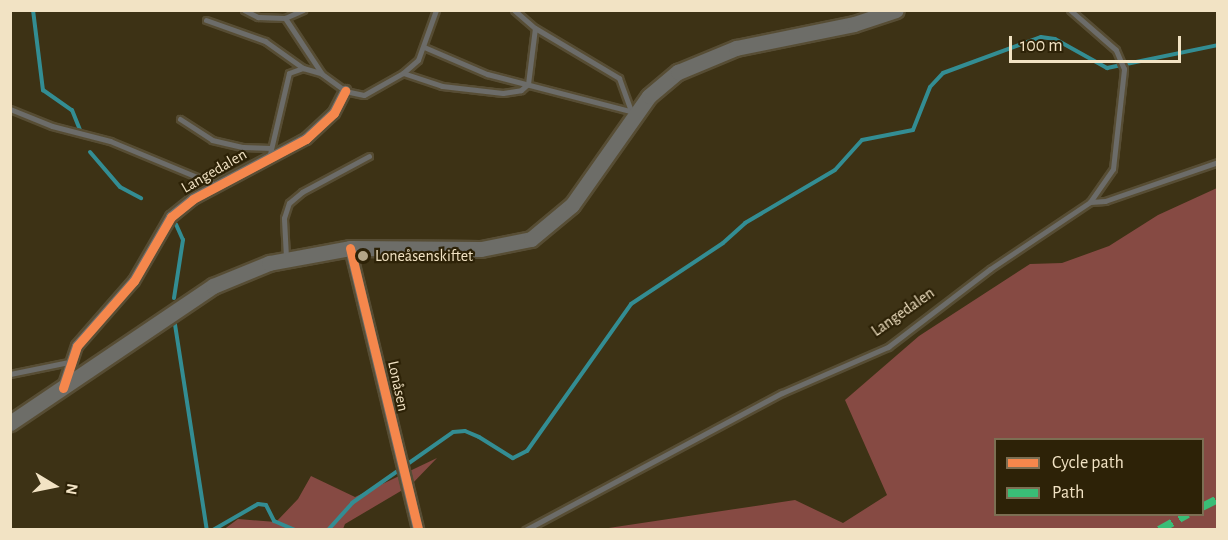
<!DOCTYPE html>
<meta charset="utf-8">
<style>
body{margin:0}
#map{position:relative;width:1228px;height:540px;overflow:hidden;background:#3d3215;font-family:"Alegreya Sans",sans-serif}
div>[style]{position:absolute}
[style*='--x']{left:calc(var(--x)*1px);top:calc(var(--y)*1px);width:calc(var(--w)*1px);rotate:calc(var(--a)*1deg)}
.forest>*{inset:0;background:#864a43}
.stream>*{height:4px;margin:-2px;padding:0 2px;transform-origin:2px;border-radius:2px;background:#338d93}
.roads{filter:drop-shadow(2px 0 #574d34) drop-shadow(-2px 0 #574d34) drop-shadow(0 2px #574d34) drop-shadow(0 -2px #574d34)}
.service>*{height:5px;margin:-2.5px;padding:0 2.5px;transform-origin:2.5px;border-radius:2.5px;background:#6c6c69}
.minor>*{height:10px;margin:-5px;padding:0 5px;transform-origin:5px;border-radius:5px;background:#6c6c69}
.secondary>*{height:15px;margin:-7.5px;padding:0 7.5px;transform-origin:7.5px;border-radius:7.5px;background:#6d6d68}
.quiet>*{height:8px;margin-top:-4px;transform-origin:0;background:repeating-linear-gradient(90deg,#3abd76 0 15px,transparent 0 23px)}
.cycleway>*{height:9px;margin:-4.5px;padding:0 4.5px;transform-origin:4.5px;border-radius:4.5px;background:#f5874c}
.dots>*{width:16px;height:16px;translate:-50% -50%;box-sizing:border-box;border:3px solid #2d2207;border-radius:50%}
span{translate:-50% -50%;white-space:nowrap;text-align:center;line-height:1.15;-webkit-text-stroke:4.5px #2d2207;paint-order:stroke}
.street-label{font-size:16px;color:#f2e3c4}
.poi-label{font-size:16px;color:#f2e3c4}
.left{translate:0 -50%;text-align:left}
.frame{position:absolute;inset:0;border:12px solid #f2e3c4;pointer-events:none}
.legend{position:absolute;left:994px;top:438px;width:210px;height:78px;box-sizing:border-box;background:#2d2207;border:2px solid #7c6f53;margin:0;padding:8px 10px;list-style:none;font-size:18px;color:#f2e3c4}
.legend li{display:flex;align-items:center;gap:12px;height:30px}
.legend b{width:30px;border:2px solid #7c6f53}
.north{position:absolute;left:24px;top:456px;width:60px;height:60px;-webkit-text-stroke:4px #2d2207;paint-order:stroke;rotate:100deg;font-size:16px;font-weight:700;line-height:24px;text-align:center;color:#f2e3c4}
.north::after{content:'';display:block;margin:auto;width:21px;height:27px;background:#f2e3c4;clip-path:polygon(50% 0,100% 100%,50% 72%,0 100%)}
.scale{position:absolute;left:1009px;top:36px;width:172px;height:27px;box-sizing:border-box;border:3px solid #f2e3c4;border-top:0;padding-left:8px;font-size:18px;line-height:21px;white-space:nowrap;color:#f2e3c4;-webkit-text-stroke:4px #2d2207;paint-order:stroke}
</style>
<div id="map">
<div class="forest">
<div style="clip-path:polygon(evenodd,1217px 188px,1217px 529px,602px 529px,795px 500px,843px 523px,887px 495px,845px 400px,919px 336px,1030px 264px,1062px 263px,1109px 246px,1158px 215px,1217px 188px,996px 440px,1202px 440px,1202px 514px,996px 514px,996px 440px)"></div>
<div style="clip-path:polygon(437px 458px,411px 485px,345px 524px,343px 529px,223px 530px,238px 519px,276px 522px,298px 499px,311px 476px,355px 497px)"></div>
</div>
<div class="stream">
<div style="--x:33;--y:10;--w:81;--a:82.9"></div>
<div style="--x:43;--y:90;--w:35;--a:35"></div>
<div style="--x:72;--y:110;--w:22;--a:68"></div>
<div style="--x:90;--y:152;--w:46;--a:49.4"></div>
<div style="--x:120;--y:187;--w:24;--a:28"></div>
<div style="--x:174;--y:298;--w:59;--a:-81.2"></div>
<div style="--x:183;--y:240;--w:17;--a:-114"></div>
<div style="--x:174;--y:318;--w:215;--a:81.2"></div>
<div style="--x:213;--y:530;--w:52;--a:-30"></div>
<div style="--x:258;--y:504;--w:8;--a:7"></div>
<div style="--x:266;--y:505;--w:18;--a:63"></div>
<div style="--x:274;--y:521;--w:23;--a:23"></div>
<div style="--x:328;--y:530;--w:36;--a:-48"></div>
<div style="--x:352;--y:503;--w:123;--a:-35.1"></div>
<div style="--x:453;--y:432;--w:12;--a:-5"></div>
<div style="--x:465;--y:431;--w:15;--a:23"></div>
<div style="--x:479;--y:437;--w:40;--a:32"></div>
<div style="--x:513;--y:458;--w:16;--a:-27"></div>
<div style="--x:527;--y:451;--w:180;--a:-54.7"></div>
<div style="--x:631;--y:304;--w:110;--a:-33.5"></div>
<div style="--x:723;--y:243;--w:30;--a:-42"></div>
<div style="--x:745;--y:223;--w:104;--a:-30.5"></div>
<div style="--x:835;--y:170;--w:40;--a:-48"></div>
<div style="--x:862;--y:140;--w:52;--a:-11.1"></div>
<div style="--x:913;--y:130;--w:46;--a:-68.4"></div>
<div style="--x:930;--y:87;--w:19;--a:-47"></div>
<div style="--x:943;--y:73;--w:104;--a:-20.2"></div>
<div style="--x:1041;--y:37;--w:14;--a:8"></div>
<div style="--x:1055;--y:39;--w:60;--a:29.1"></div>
<div style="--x:1107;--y:68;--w:113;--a:-11.7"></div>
</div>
<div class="roads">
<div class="service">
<div style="--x:244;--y:10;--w:16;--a:27"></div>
<div style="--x:258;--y:17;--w:27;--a:2"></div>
<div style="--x:285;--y:18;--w:67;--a:56.5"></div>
<div style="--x:322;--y:74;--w:29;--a:36"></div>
<div style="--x:345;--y:91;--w:19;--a:12"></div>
<div style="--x:364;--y:95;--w:45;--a:-29.4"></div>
<div style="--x:403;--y:73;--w:20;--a:-41"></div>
<div style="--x:418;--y:60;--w:53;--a:-70.2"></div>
<div style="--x:514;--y:10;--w:28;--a:41"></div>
<div style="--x:535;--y:28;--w:98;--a:30.8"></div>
<div style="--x:619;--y:78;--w:35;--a:70"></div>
<div style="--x:285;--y:18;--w:20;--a:-24"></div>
<div style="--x:206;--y:20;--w:63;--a:19.6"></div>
<div style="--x:265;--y:41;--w:47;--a:35.4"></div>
<div style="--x:424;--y:47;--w:69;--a:23.2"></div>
<div style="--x:487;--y:74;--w:148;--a:14.5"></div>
<div style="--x:403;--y:73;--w:41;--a:18.4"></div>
<div style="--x:442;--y:86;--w:61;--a:6.5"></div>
<div style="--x:503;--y:93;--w:18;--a:-9"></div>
<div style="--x:521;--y:90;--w:9;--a:-41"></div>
<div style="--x:528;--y:84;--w:56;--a:-82.9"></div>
<div style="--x:10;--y:109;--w:45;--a:22"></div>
<div style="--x:52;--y:126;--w:60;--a:14.5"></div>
<div style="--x:110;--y:141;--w:115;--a:22.5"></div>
<div style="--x:180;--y:119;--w:38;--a:33"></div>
<div style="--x:212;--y:140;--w:32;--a:13"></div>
<div style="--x:243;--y:147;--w:28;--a:2"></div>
<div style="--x:269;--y:158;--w:87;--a:-76.8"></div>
<div style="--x:289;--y:73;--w:15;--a:-20"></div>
<div style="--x:303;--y:68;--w:19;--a:16"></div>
<div style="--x:1090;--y:202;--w:15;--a:-4"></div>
<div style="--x:1105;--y:201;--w:120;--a:-19"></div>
<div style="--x:286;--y:257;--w:39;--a:-93"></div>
<div style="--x:284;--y:218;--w:16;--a:-72"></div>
<div style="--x:289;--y:203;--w:17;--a:-40"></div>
<div style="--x:302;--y:192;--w:76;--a:-28.2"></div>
<div style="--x:10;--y:374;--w:60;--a:-11.5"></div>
<div style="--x:525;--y:530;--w:291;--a:-28.1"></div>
<div style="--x:782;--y:393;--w:116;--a:-23.5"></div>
<div style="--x:888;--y:347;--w:128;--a:-37.4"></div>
<div style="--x:990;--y:269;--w:120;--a:-33.8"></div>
<div style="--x:1090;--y:202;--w:40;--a:-55.1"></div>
<div style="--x:1113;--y:169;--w:101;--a:-83.7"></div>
<div style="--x:1124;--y:69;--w:21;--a:-113"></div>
<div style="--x:1116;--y:50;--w:61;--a:-139"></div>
</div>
<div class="minor">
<div style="--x:350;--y:248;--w:290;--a:76.4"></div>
<div style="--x:63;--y:388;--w:44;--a:-71.6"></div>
<div style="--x:77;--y:346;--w:86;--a:-48.8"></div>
<div style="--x:134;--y:281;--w:74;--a:-60"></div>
<div style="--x:171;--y:217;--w:28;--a:-39"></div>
<div style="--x:193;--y:199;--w:128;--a:-28"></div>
<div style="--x:306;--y:139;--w:38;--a:-43"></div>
<div style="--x:334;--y:113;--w:25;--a:-63"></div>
</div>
<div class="secondary">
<div style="--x:10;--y:423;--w:245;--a:-34"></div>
<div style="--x:213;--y:286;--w:61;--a:-22.3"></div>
<div style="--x:269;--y:263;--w:82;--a:-10.5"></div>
<div style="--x:350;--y:248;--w:131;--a:0.4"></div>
<div style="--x:481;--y:249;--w:51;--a:-11.3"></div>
<div style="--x:531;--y:239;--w:53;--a:-39.7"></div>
<div style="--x:572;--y:205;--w:133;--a:-54.8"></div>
<div style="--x:649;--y:96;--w:38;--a:-40"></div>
<div style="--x:678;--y:72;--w:63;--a:-22.5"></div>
<div style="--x:736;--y:48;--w:120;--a:-11.5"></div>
<div style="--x:854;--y:24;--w:44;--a:-18.4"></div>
</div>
</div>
<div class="quiet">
<div style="--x:1202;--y:507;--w:18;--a:-27"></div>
<div style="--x:1159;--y:530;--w:33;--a:-29"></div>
</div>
<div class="cycleway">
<div style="--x:350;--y:248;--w:290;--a:76.4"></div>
<div style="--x:63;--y:388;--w:44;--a:-71.6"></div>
<div style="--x:77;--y:346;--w:86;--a:-48.8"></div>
<div style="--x:134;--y:281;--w:74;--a:-60"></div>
<div style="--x:171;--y:217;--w:28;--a:-39"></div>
<div style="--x:193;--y:199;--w:128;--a:-28"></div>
<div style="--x:306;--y:139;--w:38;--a:-43"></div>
<div style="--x:334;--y:113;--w:25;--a:-63"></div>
</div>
<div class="dots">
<div style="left:363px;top:256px;background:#b3a587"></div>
</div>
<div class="street-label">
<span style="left:214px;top:171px;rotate:-30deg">Langedalen</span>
<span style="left:903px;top:312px;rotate:-35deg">Langedalen</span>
<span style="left:398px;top:386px;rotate:78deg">Lonåsen</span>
</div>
<div class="poi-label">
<span class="left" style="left:375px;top:256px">Loneåsenskiftet</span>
</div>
<div class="frame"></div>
<ul class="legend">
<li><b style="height:8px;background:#f5874c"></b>Cycle path</li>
<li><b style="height:8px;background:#3abd76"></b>Path</li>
</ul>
<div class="north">N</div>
<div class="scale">100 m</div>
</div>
